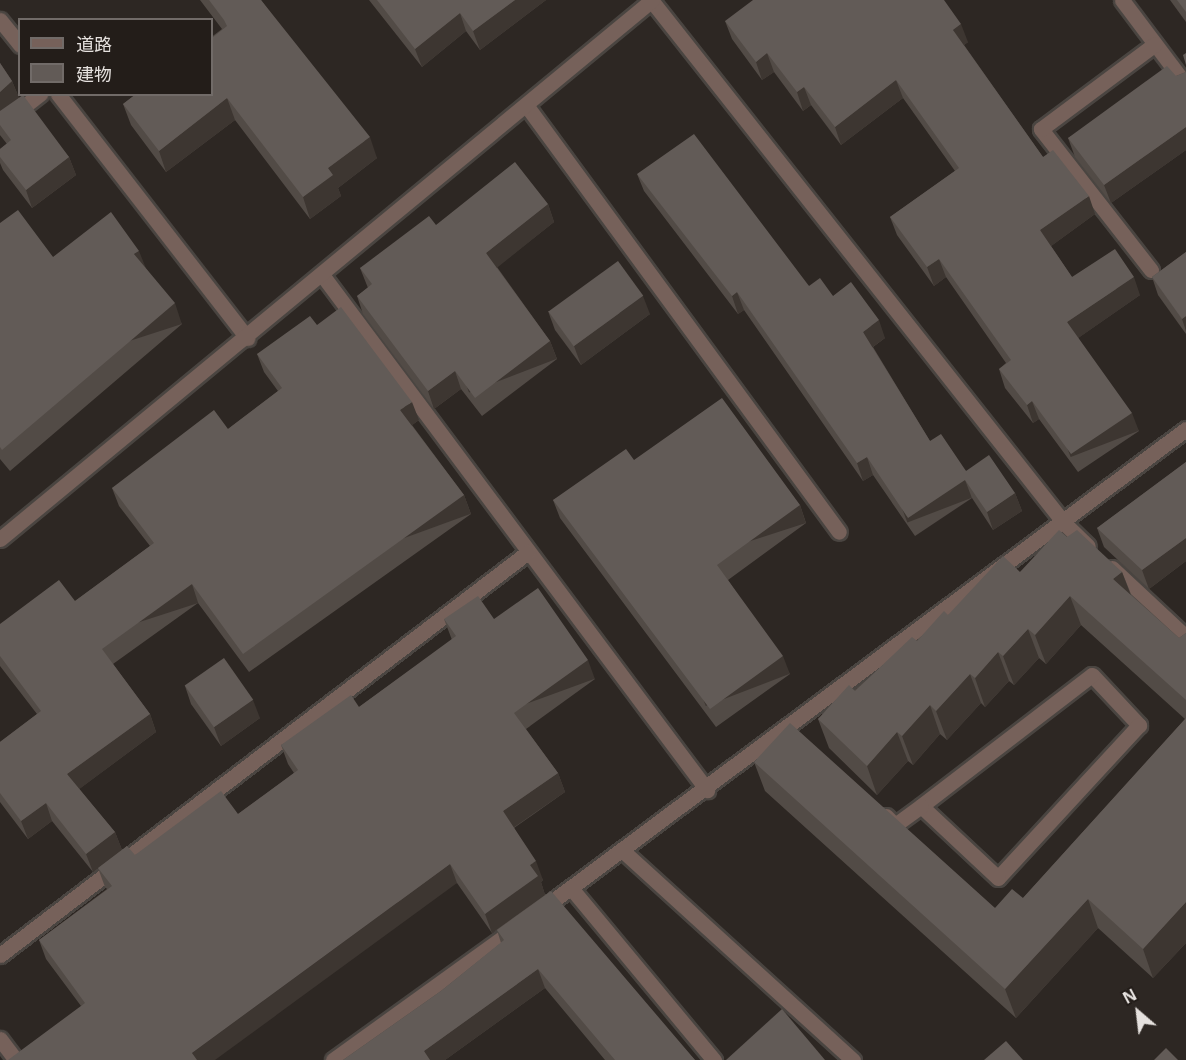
<!DOCTYPE html>
<meta charset="utf-8">
<style>
body{margin:0}
#map{position:relative;width:1186px;height:1060px;overflow:hidden;background:#2d2723;font-family:"Noto Sans","Noto Sans JP",sans-serif}
div>[style]{position:absolute}
[style*='--x']{left:calc(var(--x)*1px);top:calc(var(--y)*1px);width:calc(var(--w)*1px);rotate:calc(var(--a)*1deg)}
.roads{filter:drop-shadow(2px 0 #4a4541) drop-shadow(-2px 0 #4a4541) drop-shadow(0 2px #4a4541) drop-shadow(0 -2px #4a4541)}
.minor>*{height:15px;margin:-7.5px;padding:0 7.5px;transform-origin:7.5px;border-radius:7.5px;background:#76615a}
.wall>*{inset:0;background:#524b46}
.shaded-wall>*{inset:0;background:#3d3631;transform-origin:0 0}
.building>*{inset:0;background:#625b57;transform-origin:0 0}
span{translate:-50% -50%;white-space:nowrap;text-align:center;line-height:1.15;-webkit-text-stroke:5px #231d19;paint-order:stroke}
.legend{position:absolute;left:18px;top:18px;width:195px;height:78px;box-sizing:border-box;background:#231d19;border:2px solid #716b68;margin:0;padding:8px 10px;list-style:none;font-size:18px;color:#e5e1de}
.legend li{display:flex;align-items:center;gap:12px;height:30px}
.legend b{width:30px;border:2px solid #716b68}
.north{position:absolute;left:1108px;top:982px;width:60px;height:60px;-webkit-text-stroke:4px #231d19;paint-order:stroke;rotate:332deg;font-size:16px;font-weight:700;line-height:24px;text-align:center;color:#e5e1de}
.north::after{content:'';display:block;margin:auto;width:21px;height:27px;background:#e5e1de;clip-path:polygon(50% 0,100% 100%,50% 72%,0 100%)}
</style>
<div id="map">
<div class="roads">
<div class="minor">
<div style="--x:651;--y:0;--w:666;--a:51.7"></div>
<div style="--x:1064;--y:523;--w:33;--a:44"></div>
<div style="--x:1122;--y:0;--w:106;--a:53"></div>
<div style="--x:0;--y:20;--w:32;--a:51"></div>
<div style="--x:58;--y:94;--w:309;--a:52.2"></div>
<div style="--x:526;--y:105;--w:529;--a:53.76"></div>
<div style="--x:0;--y:125;--w:51;--a:-37.8"></div>
<div style="--x:1151;--y:270;--w:179;--a:-128"></div>
<div style="--x:1041;--y:129;--w:142;--a:-36.7"></div>
<div style="--x:323;--y:276;--w:642;--a:53.24"></div>
<div style="--x:0;--y:539;--w:846;--a:-39.58"></div>
<div style="--x:1112;--y:568;--w:101;--a:43"></div>
<div style="--x:1092;--y:675;--w:69;--a:46.8"></div>
<div style="--x:1139;--y:725;--w:208;--a:132.7"></div>
<div style="--x:998;--y:878;--w:105;--a:-136.9"></div>
<div style="--x:921;--y:806;--w:215;--a:-37.5"></div>
<div style="--x:886;--y:816;--w:13;--a:45"></div>
<div style="--x:895;--y:825;--w:32;--a:-36"></div>
<div style="--x:623;--y:851;--w:311;--a:42.3"></div>
<div style="--x:571;--y:888;--w:224;--a:50.3"></div>
<div style="--x:542;--y:909;--w:803;--a:-36.7"></div>
<div style="--x:0;--y:955;--w:664;--a:-37.35"></div>
<div style="--x:0;--y:1039;--w:26;--a:53"></div>
<div style="--x:333;--y:1060;--w:226;--a:-35.8"></div>
</div>
</div>
<div class="wall">
<div style="clip-path:polygon(200px 0,261px 0,377px 158px,338px 188px,341px 196px,310px 219px,235px 120px,166px 172px,131px 125px,123px 104px,222px 29px)"></div>
<div style="clip-path:polygon(369px 0,546px 0,480px 50px,466px 31px,422px 67px)"></div>
<div style="clip-path:polygon(1170px 0,1186px 0,1186px 22px)"></div>
<div style="clip-path:polygon(725px 21px,968px 42px,964px 45px,1043px 157px,1095px 214px,1051px 246px,1072px 277px,1140px 295px,1078px 338px,1139px 431px,1078px 472px,1039px 419px,1033px 423px,1005px 388px,999px 369px,1006px 363px,946px 277px,934px 286px,897px 235px,890px 217px,955px 171px,903px 98px,841px 145px,811px 105px,803px 111px,774px 72px,762px 80px,732px 39px)"></div>
<div style="clip-path:polygon(0 63px,12px 81px,19px 98px,69px 157px,76px 175px,32px 208px,3px 170px,0 163px,0 149px,7px 144px,0 135px)"></div>
<div style="clip-path:polygon(1186px 72px,1186px 150px,1111px 203px,1075px 157px,1068px 138px,1176px 76px)"></div>
<div style="clip-path:polygon(637px 174px,809px 286px,833px 296px,885px 338px,873px 347px,930px 441px,966px 471px,1015px 493px,1022px 511px,993px 530px,972px 498px,915px 536px,873px 475px,863px 481px,744px 310px,738px 314px,644px 191px)"></div>
<div style="clip-path:polygon(548px 204px,554px 222px,497px 267px,550px 341px,557px 359px,482px 416px,461px 389px,434px 409px,363px 314px,357px 296px,368px 288px,360px 268px,436px 225px)"></div>
<div style="clip-path:polygon(0 223px,53px 257px,145px 267px,182px 324px,10px 471px,0 459px)"></div>
<div style="clip-path:polygon(1186px 252px,1186px 334px,1158px 295px,1152px 277px)"></div>
<div style="clip-path:polygon(548px 311px,650px 314px,581px 365px,555px 330px)"></div>
<div style="clip-path:polygon(317px 325px,419px 420px,412px 425px,464px 495px,471px 514px,249px 672px,198px 603px,113px 664px,150px 714px,156px 732px,79px 789px,115px 832px,122px 850px,93px 872px,52px 821px,28px 839px,0 802px,0 742px,37px 714px,0 666px,0 624px,75px 601px,150px 546px,119px 506px,112px 488px,228px 429px,278px 391px,264px 372px,257px 354px)"></div>
<div style="clip-path:polygon(634px 460px,800px 505px,806px 523px,728px 580px,790px 674px,716px 727px,560px 518px,553px 500px)"></div>
<div style="clip-path:polygon(1186px 462px,1186px 561px,1149px 589px,1104px 547px,1097px 528px)"></div>
<div style="clip-path:polygon(1067px 537px,1122px 572px,1131px 594px,1179px 638px,1186px 633px,1186px 943px,1153px 978px,1098px 928px,1016px 1018px,765px 791px,754px 762px,995px 908px,1023px 898px,1185px 719px,1081px 625px,1046px 664px,1039px 658px,1014px 685px,1009px 681px,985px 707px,981px 703px,947px 740px,940px 734px,913px 765px,908px 761px,877px 795px,829px 748px,818px 719px,948px 615px,1020px 572px)"></div>
<div style="clip-path:polygon(444px 619px,494px 619px,595px 679px,526px 729px,558px 773px,565px 792px,514px 828px,543px 880px,541px 882px,545px 895px,695px 1060px,605px 1060px,545px 988px,445px 1060px,343px 1060px,441px 991px,501px 943px,497px 930px,492px 933px,457px 883px,81px 1006px,46px 959px,39px 940px,107px 889px,105px 887px,98px 868px,135px 855px,238px 814px,294px 773px,288px 764px,281px 745px,359px 707px,452px 640px)"></div>
<div style="clip-path:polygon(185px 686px,260px 718px,221px 746px,191px 704px)"></div>
</div>
<div class="shaded-wall">
<div style="clip-path:polygon(515px 0,546px 0,480px 50px,473px 31px)"></div>
<div style="clip-path:polygon(460px 13px,466px 31px,422px 67px,415px 49px)"></div>
<div style="clip-path:polygon(961px 24px,968px 42px,959px 49px,953px 30px)"></div>
<div style="clip-path:polygon(767px 53px,774px 72px,762px 80px,756px 62px)"></div>
<div style="clip-path:polygon(896px 80px,903px 98px,841px 145px,835px 127px)"></div>
<div style="clip-path:polygon(12px 81px,19px 98px,0 114px,0 92px)"></div>
<div style="clip-path:polygon(804px 87px,811px 105px,803px 111px,797px 92px)"></div>
<div style="clip-path:polygon(227px 98px,235px 120px,166px 172px,159px 151px)"></div>
<div style="clip-path:polygon(1186px 127px,1186px 150px,1111px 203px,1104px 185px)"></div>
<div style="clip-path:polygon(370px 137px,377px 158px,338px 188px,341px 196px,310px 219px,303px 197px,328px 168px)"></div>
<div style="clip-path:polygon(69px 157px,76px 175px,32px 208px,26px 190px)"></div>
<div style="clip-path:polygon(1089px 196px,1095px 214px,1047px 249px,1040px 230px)"></div>
<div style="clip-path:polygon(548px 204px,554px 222px,493px 271px,486px 253px)"></div>
<div style="clip-path:polygon(139px 251px,147px 271px,134px 254px)"></div>
<div style="clip-path:polygon(939px 259px,946px 277px,934px 286px,927px 267px)"></div>
<div style="clip-path:polygon(1134px 277px,1140px 295px,1074px 341px,1067px 322px)"></div>
<div style="clip-path:polygon(737px 292px,744px 310px,738px 314px,732px 296px)"></div>
<div style="clip-path:polygon(643px 296px,650px 314px,581px 365px,574px 346px)"></div>
<div style="left:175px;top:303px;width:22px;height:227px;rotate:72deg"></div>
<div style="clip-path:polygon(1186px 316px,1186px 331px,1182px 319px)"></div>
<div style="clip-path:polygon(879px 320px,885px 338px,870px 349px,863px 332px)"></div>
<div style="left:550px;top:341px;width:19px;height:94px;rotate:69deg"></div>
<div style="clip-path:polygon(455px 371px,461px 389px,434px 409px,428px 391px)"></div>
<div style="clip-path:polygon(1032px 401px,1039px 419px,1033px 423px,1027px 405px)"></div>
<div style="clip-path:polygon(412px 402px,419px 420px,407px 429px,400px 410px)"></div>
<div style="left:1132px;top:413px;width:19px;height:73px;rotate:69deg"></div>
<div style="clip-path:polygon(867px 457px,873px 475px,863px 481px,857px 463px)"></div>
<div style="left:965px;top:480px;width:19px;height:69px;rotate:69deg"></div>
<div style="clip-path:polygon(1015px 493px,1022px 511px,993px 530px,987px 512px)"></div>
<div style="left:464px;top:495px;width:20px;height:272px;rotate:70deg"></div>
<div style="left:800px;top:505px;width:19px;height:102px;rotate:72deg"></div>
<div style="clip-path:polygon(1186px 538px,1186px 561px,1149px 589px,1142px 570px)"></div>
<div style="clip-path:polygon(1122px 572px,1133px 601px,1113px 579px)"></div>
<div style="left:192px;top:584px;width:20px;height:111px;rotate:72deg"></div>
<div style="clip-path:polygon(1070px 596px,1081px 625px,1046px 664px,1035px 635px)"></div>
<div style="clip-path:polygon(1028px 629px,1039px 658px,1014px 685px,1003px 656px)"></div>
<div style="clip-path:polygon(998px 652px,1009px 681px,985px 707px,975px 678px)"></div>
<div style="left:783px;top:656px;width:19px;height:90px;rotate:69deg"></div>
<div style="left:588px;top:660px;width:20px;height:91px;rotate:70deg"></div>
<div style="clip-path:polygon(970px 674px,981px 703px,947px 740px,936px 711px)"></div>
<div style="clip-path:polygon(253px 700px,260px 718px,221px 746px,214px 727px)"></div>
<div style="clip-path:polygon(930px 705px,940px 734px,913px 765px,902px 736px)"></div>
<div style="clip-path:polygon(150px 714px,156px 732px,74px 793px,67px 774px)"></div>
<div style="clip-path:polygon(897px 732px,908px 761px,877px 795px,867px 766px)"></div>
<div style="clip-path:polygon(558px 773px,565px 792px,510px 830px,503px 811px)"></div>
<div style="clip-path:polygon(46px 803px,52px 821px,28px 839px,21px 821px)"></div>
<div style="clip-path:polygon(115px 832px,122px 850px,93px 872px,86px 854px)"></div>
<div style="clip-path:polygon(536px 861px,543px 880px,541px 882px,545px 895px,492px 933px,485px 914px,530px 865px)"></div>
<div style="clip-path:polygon(450px 864px,457px 883px,215px 1060px,194px 1060px,192px 1053px)"></div>
<div style="clip-path:polygon(1088px 899px,1098px 928px,1016px 1018px,1005px 989px)"></div>
<div style="clip-path:polygon(1186px 902px,1186px 943px,1153px 978px,1143px 949px)"></div>
<div style="clip-path:polygon(538px 969px,545px 988px,445px 1060px,427px 1060px,424px 1051px)"></div>
</div>
<div class="building">
<div style="clip-path:polygon(209px 0,261px 0,370px 137px,328px 168px,333px 175px,303px 197px,227px 98px,159px 151px,123px 104px,136px 94px,212px 94px,212px 38px,227px 26px,224px 20px)"></div>
<div style="clip-path:polygon(377px 0,515px 0,473px 31px,460px 13px,415px 49px)"></div>
<div style="clip-path:polygon(753px 0,944px 0,961px 24px,953px 30px,1043px 157px,1053px 150px,1089px 196px,1040px 230px,1072px 277px,1115px 249px,1134px 277px,1067px 322px,1132px 413px,1071px 454px,1032px 401px,1027px 405px,999px 369px,1011px 360px,939px 259px,927px 267px,890px 217px,959px 168px,896px 80px,835px 127px,804px 87px,797px 92px,767px 53px,756px 62px,725px 21px)"></div>
<div style="clip-path:polygon(1177px 0,1186px 0,1186px 12px)"></div>
<div style="clip-path:polygon(1186px 53px,1186px 65px,1183px 55px)"></div>
<div style="clip-path:polygon(0 63px,12px 81px,0 92px)"></div>
<div style="clip-path:polygon(1167px 66px,1176px 76px,1186px 72px,1186px 127px,1104px 185px,1068px 138px)"></div>
<div style="clip-path:polygon(23px 95px,69px 157px,26px 190px,0 157px,0 149px,11px 140px,0 125px,0 111px)"></div>
<div style="clip-path:polygon(694px 134px,809px 286px,820px 278px,833px 296px,851px 282px,879px 320px,863px 332px,930px 441px,941px 434px,966px 471px,989px 455px,1015px 493px,987px 512px,965px 480px,908px 518px,867px 457px,857px 463px,737px 292px,732px 296px,637px 174px)"></div>
<div style="clip-path:polygon(515px 162px,548px 204px,486px 253px,550px 341px,475px 398px,455px 371px,428px 391px,357px 296px,372px 284px,360px 268px,429px 216px,436px 225px)"></div>
<div style="clip-path:polygon(18px 210px,53px 257px,111px 212px,139px 251px,134px 254px,175px 303px,2px 450px,0 447px,0 223px)"></div>
<div style="clip-path:polygon(1186px 252px,1186px 316px,1182px 319px,1152px 277px)"></div>
<div style="left:618px;top:261px;width:43px;height:86px;rotate:54deg"></div>
<div style="clip-path:polygon(341px 307px,412px 402px,400px 410px,464px 495px,243px 654px,192px 584px,102px 649px,150px 714px,67px 774px,115px 832px,86px 854px,46px 803px,21px 821px,0 793px,0 742px,41px 711px,0 656px,0 624px,59px 580px,75px 601px,154px 543px,112px 488px,214px 410px,228px 429px,282px 388px,257px 354px,310px 316px,317px 325px)"></div>
<div style="clip-path:polygon(722px 398px,800px 505px,717px 565px,783px 656px,710px 709px,553px 500px,626px 449px,634px 460px)"></div>
<div style="clip-path:polygon(1186px 462px,1186px 538px,1142px 570px,1097px 528px)"></div>
<div style="clip-path:polygon(1059px 530px,1067px 537px,1077px 530px,1122px 572px,1113px 579px,1179px 638px,1186px 633px,1186px 700px,1070px 596px,1035px 635px,1028px 629px,1003px 656px,998px 652px,975px 678px,970px 674px,936px 711px,930px 705px,902px 736px,897px 732px,867px 766px,818px 719px,849px 685px,855px 691px,912px 637px,917px 641px,944px 611px,948px 615px,1003px 556px,1020px 572px)"></div>
<div style="clip-path:polygon(538px 588px,588px 660px,514px 713px,558px 773px,503px 811px,536px 861px,530px 865px,538px 876px,485px 914px,450px 864px,192px 1053px,197px 1060px,8px 1060px,85px 1003px,39px 940px,112px 886px,98px 868px,127px 846px,135px 855px,221px 791px,238px 814px,298px 770px,281px 745px,351px 695px,359px 707px,456px 636px,444px 619px,478px 596px,494px 619px)"></div>
<div style="left:224px;top:658px;width:51px;height:48px;rotate:55deg"></div>
<div style="clip-path:polygon(1186px 718px,1186px 902px,1143px 949px,1088px 899px,1005px 989px,754px 762px,790px 723px,995px 908px,1012px 889px,1023px 898px)"></div>
<div style="clip-path:polygon(551px 891px,695px 1060px,615px 1060px,538px 969px,424px 1051px,430px 1060px,343px 1060px,441px 991px,504px 940px,497px 930px)"></div>
<div style="clip-path:polygon(782px 1009px,825px 1060px,726px 1060px)"></div>
<div style="clip-path:polygon(1006px 1041px,1023px 1060px,984px 1060px)"></div>
<div style="clip-path:polygon(1166px 1048px,1178px 1060px,1154px 1060px)"></div>
</div>
<ul class="legend">
<li><b style="height:8px;background:#76615a"></b>道路</li>
<li><b style="height:16px;background:#625b57"></b>建物</li>
</ul>
<div class="north">N</div>
</div>
